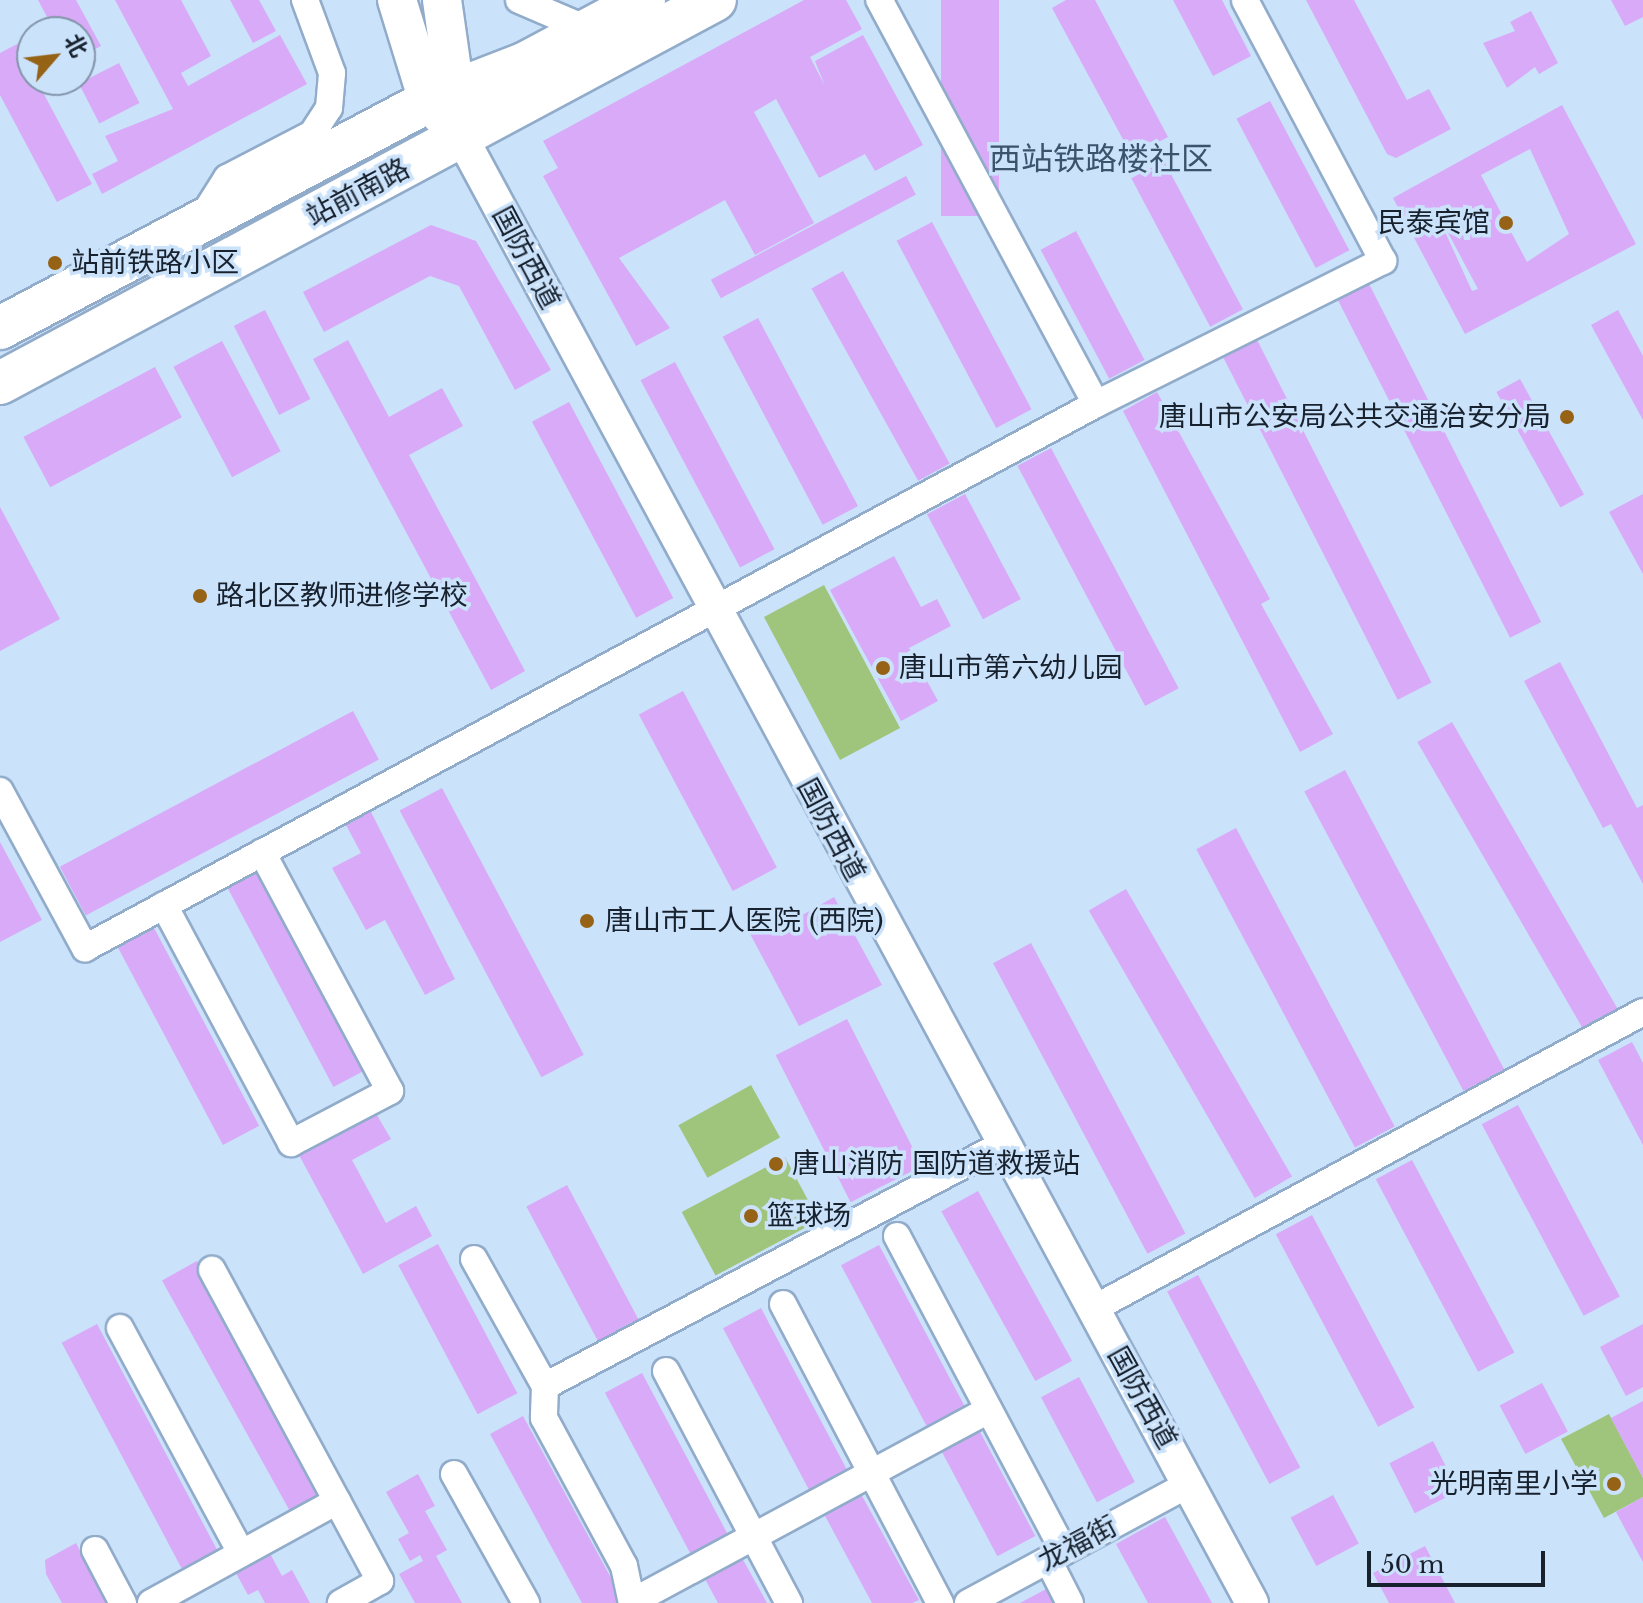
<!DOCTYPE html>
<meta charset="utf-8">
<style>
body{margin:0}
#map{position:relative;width:1643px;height:1603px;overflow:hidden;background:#cbe2fb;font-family:"Libre Baskerville","Noto Sans SC",serif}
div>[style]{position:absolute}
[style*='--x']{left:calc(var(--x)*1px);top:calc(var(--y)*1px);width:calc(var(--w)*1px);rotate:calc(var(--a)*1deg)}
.green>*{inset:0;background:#9fc57d;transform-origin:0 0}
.building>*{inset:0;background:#d8aaf8;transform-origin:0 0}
.roads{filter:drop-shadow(2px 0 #91acca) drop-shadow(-2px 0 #91acca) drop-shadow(0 2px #91acca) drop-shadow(0 -2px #91acca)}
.minor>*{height:26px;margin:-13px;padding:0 13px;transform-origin:13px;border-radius:13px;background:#fff}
.tertiary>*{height:32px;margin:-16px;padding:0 16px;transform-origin:16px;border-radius:16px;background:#fff}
.secondary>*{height:38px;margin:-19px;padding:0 19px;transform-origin:19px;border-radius:19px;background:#fff}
.primary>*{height:42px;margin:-21px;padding:0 21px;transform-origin:21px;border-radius:21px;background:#fff}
.dots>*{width:22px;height:22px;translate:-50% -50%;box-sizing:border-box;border:4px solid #cbe2fb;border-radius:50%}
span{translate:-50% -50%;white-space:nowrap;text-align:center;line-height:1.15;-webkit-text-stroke:7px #cbe2fb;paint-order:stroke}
.street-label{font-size:28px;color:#18222e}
.poi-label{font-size:28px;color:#18222e}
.right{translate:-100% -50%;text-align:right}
.left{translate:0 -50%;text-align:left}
.quarter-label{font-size:32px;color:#3b536d}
.north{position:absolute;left:16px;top:16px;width:80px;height:80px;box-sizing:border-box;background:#cbe2fb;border:2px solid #8395a9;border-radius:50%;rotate:62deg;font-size:22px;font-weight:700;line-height:32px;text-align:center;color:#18222e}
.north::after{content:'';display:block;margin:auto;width:28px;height:36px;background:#956216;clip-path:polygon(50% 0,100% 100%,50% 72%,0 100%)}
.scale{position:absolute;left:1367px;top:1551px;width:178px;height:36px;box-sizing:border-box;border:4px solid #18222e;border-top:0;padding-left:10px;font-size:24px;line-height:28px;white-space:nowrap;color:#18222e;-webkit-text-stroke:6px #cbe2fb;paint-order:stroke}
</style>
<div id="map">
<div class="green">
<div style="left:824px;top:585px;width:162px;height:68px;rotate:62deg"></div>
<div style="left:751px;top:1085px;width:60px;height:83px;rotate:61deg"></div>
<div style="left:785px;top:1157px;width:72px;height:117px;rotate:62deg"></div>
<div style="clip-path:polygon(1609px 1414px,1643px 1478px,1643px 1497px,1604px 1518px,1561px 1439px)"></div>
</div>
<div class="building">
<div style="clip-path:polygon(38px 0,76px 0,101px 46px,80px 57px,80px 32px,55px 32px)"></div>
<div style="clip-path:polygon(115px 0,181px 0,211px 56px,181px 73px,188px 86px,280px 35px,307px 84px,102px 194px,92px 174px,118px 161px,105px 136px,173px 109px)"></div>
<div style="clip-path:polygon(230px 0,259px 0,276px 31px,253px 43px)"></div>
<div style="clip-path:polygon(804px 0,846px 0,862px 29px,810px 57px,825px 86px,815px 61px,863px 35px,923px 145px,875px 171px,865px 154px,819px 178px,776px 99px,754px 112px,814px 223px,755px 255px,725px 200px,619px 258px,670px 328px,636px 346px,543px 176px,558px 168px,543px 141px)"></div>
<div style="left:941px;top:0;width:58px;height:216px"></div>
<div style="clip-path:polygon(1066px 0,1095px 0,1168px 137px,1132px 156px,1052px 8px)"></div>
<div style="clip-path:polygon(1173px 0,1222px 0,1251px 56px,1213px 76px)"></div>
<div style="clip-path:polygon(1306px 0,1354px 0,1407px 100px,1429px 89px,1451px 129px,1396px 158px,1387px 154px)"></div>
<div style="clip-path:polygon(1611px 0,1643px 0,1643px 17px,1625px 26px)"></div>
<div style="clip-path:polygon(1531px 11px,1558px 63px,1539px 74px,1535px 67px,1507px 88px,1483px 43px,1515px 31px,1510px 22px)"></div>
<div style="clip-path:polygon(17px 44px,92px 184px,57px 202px,0 95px,0 53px)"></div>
<div style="left:119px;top:63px;width:45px;height:45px;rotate:63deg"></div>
<div style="left:1270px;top:101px;width:169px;height:38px;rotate:62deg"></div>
<div style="clip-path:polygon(evenodd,1562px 105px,1636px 244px,1465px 334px,1393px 198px,1562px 105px,1530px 149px,1569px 234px,1527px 262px,1481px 175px,1530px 149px,1562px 105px,1431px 201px,1478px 289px,1472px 291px,1431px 201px)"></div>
<div style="left:1164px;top:161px;width:168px;height:37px;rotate:62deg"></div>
<div style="left:906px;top:176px;width:21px;height:221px;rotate:62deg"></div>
<div style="left:932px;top:222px;width:212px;height:40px;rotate:62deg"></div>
<div style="clip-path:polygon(431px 225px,476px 241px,551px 370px,515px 390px,459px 286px,430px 276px,324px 332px,303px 292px)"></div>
<div style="left:1076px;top:231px;width:146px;height:40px;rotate:62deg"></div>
<div style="left:843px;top:271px;width:220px;height:36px;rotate:61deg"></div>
<div style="left:1366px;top:278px;width:386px;height:35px;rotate:63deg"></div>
<div style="left:265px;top:310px;width:100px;height:35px;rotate:63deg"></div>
<div style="clip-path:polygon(1618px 310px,1643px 356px,1643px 420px,1591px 325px)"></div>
<div style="left:758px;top:318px;width:213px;height:40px;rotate:62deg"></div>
<div style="left:1254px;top:334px;width:391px;height:38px;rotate:63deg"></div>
<div style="clip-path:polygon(348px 340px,389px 417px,442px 388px,463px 426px,409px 455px,525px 671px,491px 690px,313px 359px)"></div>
<div style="left:222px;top:341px;width:125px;height:55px;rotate:62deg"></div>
<div style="left:675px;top:362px;width:212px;height:39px;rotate:62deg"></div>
<div style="left:155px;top:367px;width:57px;height:149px;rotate:62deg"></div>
<div style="left:1520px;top:379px;width:132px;height:27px;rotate:61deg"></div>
<div style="clip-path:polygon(1157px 392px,1270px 599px,1261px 604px,1333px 734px,1300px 752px,1123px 411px)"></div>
<div style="left:569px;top:402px;width:222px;height:42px;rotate:62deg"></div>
<div style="left:1051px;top:448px;width:272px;height:38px;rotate:62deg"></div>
<div style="left:965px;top:494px;width:119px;height:43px;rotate:62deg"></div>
<div style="clip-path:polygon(1643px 494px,1643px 574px,1609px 512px)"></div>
<div style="clip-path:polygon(0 507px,60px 619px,0 651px)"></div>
<div style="clip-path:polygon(894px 556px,921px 607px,937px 599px,951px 626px,909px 648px,938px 701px,901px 721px,830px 590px)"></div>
<div style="clip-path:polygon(1560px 662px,1637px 808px,1643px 805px,1643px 884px,1611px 824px,1603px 828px,1524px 681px)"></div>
<div style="left:683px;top:691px;width:200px;height:50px;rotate:62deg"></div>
<div style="left:353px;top:711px;width:55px;height:332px;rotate:62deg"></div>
<div style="left:1452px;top:722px;width:332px;height:40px;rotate:60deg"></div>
<div style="left:1345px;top:770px;width:339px;height:46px;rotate:62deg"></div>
<div style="left:442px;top:788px;width:302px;height:48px;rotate:62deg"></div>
<div style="clip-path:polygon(370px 810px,455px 979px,425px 995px,385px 920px,366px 930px,332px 868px,361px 853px,345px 823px)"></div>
<div style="left:1236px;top:828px;width:338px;height:45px;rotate:62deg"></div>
<div style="clip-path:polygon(0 842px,42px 920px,0 942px)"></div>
<div style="left:264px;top:869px;width:225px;height:41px;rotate:62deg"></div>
<div style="left:1126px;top:889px;width:332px;height:43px;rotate:60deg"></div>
<div style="clip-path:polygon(834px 897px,882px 985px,799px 1026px,748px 930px,765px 921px,771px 933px)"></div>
<div style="left:154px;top:928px;width:224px;height:41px;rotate:62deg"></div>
<div style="left:1031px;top:943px;width:329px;height:43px;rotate:62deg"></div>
<div style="left:847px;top:1019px;width:165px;height:80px;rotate:63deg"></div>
<div style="clip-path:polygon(1632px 1042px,1643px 1063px,1643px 1145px,1598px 1060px)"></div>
<div style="clip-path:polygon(371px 1105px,391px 1139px,352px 1160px,386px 1223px,416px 1206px,432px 1236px,363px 1274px,299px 1155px,302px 1142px)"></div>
<div style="left:1518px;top:1105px;width:217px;height:41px;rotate:62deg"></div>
<div style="left:1412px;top:1160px;width:218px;height:41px;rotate:62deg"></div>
<div style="left:567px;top:1185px;width:160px;height:46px;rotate:62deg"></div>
<div style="left:978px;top:1191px;width:194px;height:42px;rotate:61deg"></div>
<div style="left:1312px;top:1215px;width:218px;height:41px;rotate:62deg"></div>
<div style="left:438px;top:1244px;width:169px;height:45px;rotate:62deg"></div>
<div style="left:879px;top:1245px;width:193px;height:43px;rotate:62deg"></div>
<div style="left:197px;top:1261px;width:270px;height:40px;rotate:61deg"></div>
<div style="left:1198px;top:1275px;width:218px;height:35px;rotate:62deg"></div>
<div style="left:761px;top:1308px;width:193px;height:43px;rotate:62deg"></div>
<div style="left:97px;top:1324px;width:263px;height:40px;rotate:62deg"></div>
<div style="clip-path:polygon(1643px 1324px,1643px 1387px,1626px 1396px,1600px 1347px)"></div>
<div style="left:642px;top:1373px;width:193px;height:42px;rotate:62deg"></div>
<div style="left:1079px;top:1377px;width:119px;height:43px;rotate:62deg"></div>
<div style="left:1542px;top:1383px;width:55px;height:48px;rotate:62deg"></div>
<div style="clip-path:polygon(1643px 1401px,1643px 1478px,1611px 1418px)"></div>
<div style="clip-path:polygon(523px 1416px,623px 1600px,618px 1603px,582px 1603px,490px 1434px)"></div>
<div style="left:979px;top:1430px;width:120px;height:43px;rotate:62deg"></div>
<div style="left:1433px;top:1441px;width:56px;height:49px;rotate:63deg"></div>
<div style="clip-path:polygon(418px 1474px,435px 1506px,425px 1511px,447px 1550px,436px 1556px,462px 1603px,415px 1603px,399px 1574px,423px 1561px,420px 1555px,410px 1561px,398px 1539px,409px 1533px,386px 1492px)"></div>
<div style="clip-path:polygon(861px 1494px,919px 1600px,912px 1603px,872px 1603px,824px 1514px)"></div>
<div style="left:1333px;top:1495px;width:55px;height:48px;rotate:62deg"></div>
<div style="clip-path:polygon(1643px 1497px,1643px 1562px,1616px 1512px)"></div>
<div style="clip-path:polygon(1165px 1517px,1212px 1603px,1148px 1603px,1116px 1544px)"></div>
<div style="clip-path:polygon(76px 1543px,108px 1603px,62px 1603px,46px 1574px,45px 1560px)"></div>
<div style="clip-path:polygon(266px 1546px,282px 1576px,292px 1570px,310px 1603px,265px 1603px,258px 1590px,248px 1595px,231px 1564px)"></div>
<div style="clip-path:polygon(1425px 1546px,1455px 1603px,1389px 1603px,1373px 1573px)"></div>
<div style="clip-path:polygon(742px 1558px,767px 1603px,718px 1603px,705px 1579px)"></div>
<div style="clip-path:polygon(1050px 1587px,1059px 1603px,1020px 1603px)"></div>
</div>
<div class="roads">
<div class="minor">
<div style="--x:519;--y:0;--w:76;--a:23.2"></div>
<div style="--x:203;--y:216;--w:45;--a:-57.7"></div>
<div style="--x:227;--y:178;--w:96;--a:-27.4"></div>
<div style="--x:312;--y:134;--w:31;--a:-57"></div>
<div style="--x:329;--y:108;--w:35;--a:-85"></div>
<div style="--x:332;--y:73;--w:78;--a:-110.3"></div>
<div style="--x:1096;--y:404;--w:321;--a:-26.5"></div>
<div style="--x:1383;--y:261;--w:295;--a:-117.9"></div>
<div style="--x:0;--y:791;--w:179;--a:61.6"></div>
<div style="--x:85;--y:948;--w:1148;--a:-28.28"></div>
<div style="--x:1096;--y:404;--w:459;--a:-118.2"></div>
<div style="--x:164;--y:905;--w:270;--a:61.9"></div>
<div style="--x:291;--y:1143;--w:112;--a:-27.7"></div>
<div style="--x:390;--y:1091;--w:271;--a:-118.2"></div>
<div style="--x:897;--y:1236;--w:357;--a:62.1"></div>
<div style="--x:474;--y:1259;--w:145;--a:60.8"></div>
<div style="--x:545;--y:1386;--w:32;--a:92"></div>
<div style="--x:544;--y:1418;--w:168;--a:61.6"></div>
<div style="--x:624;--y:1566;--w:38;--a:78"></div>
<div style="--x:783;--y:1304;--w:338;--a:62.3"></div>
<div style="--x:1093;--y:1309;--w:625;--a:-28.37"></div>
<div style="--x:120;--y:1328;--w:255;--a:61.7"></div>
<div style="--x:666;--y:1371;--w:263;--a:62.1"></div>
<div style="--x:545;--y:1386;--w:518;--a:-27.85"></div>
<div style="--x:454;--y:1474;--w:148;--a:60.8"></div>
<div style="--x:337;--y:1501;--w:91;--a:61.7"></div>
<div style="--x:380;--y:1581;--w:45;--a:150.6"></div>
<div style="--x:95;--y:1550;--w:60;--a:62.2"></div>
<div style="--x:1048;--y:1560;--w:48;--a:62.9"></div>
<div style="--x:632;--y:1602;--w:405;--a:-28.3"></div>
<div style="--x:151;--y:1603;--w:212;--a:-28.7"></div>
<div style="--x:337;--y:1501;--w:263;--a:-118.4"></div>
<div style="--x:968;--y:1603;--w:251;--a:-28.3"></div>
</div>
<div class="tertiary">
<div style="--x:462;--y:138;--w:1664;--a:61.66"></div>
</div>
<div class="secondary">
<div style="--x:397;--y:0;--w:106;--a:72.9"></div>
<div style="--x:428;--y:101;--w:50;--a:47.4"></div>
<div style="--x:442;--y:0;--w:121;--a:81.9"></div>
</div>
<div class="primary">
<div style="--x:0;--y:328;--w:484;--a:-27.9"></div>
<div style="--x:428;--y:101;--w:103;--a:-21.1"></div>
<div style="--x:524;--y:64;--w:136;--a:-28.1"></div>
<div style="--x:0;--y:383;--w:811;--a:-28.18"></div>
</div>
</div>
<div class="dots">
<div style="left:1506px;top:223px;background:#956216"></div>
<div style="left:55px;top:263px;background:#956216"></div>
<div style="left:1567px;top:417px;background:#956216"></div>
<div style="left:200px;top:596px;background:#956216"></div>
<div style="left:883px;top:668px;background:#956216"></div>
<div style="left:587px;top:921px;background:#956216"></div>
<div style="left:776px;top:1164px;background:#956216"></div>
<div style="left:751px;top:1216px;background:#956216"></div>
<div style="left:1614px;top:1484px;background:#956216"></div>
</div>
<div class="street-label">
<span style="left:358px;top:193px;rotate:-28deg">站前南路</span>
<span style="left:526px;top:258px;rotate:62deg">国防西道</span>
<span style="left:831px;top:830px;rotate:62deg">国防西道</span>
<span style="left:1142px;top:1398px;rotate:61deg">国防西道</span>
<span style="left:1078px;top:1544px;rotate:-28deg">龙福街</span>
</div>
<div class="poi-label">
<span class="right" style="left:1490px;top:223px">民泰宾馆</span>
<span class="left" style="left:71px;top:263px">站前铁路小区</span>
<span class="right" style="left:1551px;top:417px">唐山市公安局公共交通治安分局</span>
<span class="left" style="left:216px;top:596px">路北区教师进修学校</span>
<span class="left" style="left:899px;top:668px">唐山市第六幼儿园</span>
<span class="left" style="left:605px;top:921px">唐山市工人医院 (西院)</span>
<span class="left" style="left:792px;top:1164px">唐山消防 国防道救援站</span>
<span class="left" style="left:767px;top:1216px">篮球场</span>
<span class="right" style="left:1598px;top:1484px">光明南里小学</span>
</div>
<div class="quarter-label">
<span style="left:1101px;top:159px">西站铁路楼社区</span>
</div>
<div class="north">北</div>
<div class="scale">50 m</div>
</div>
